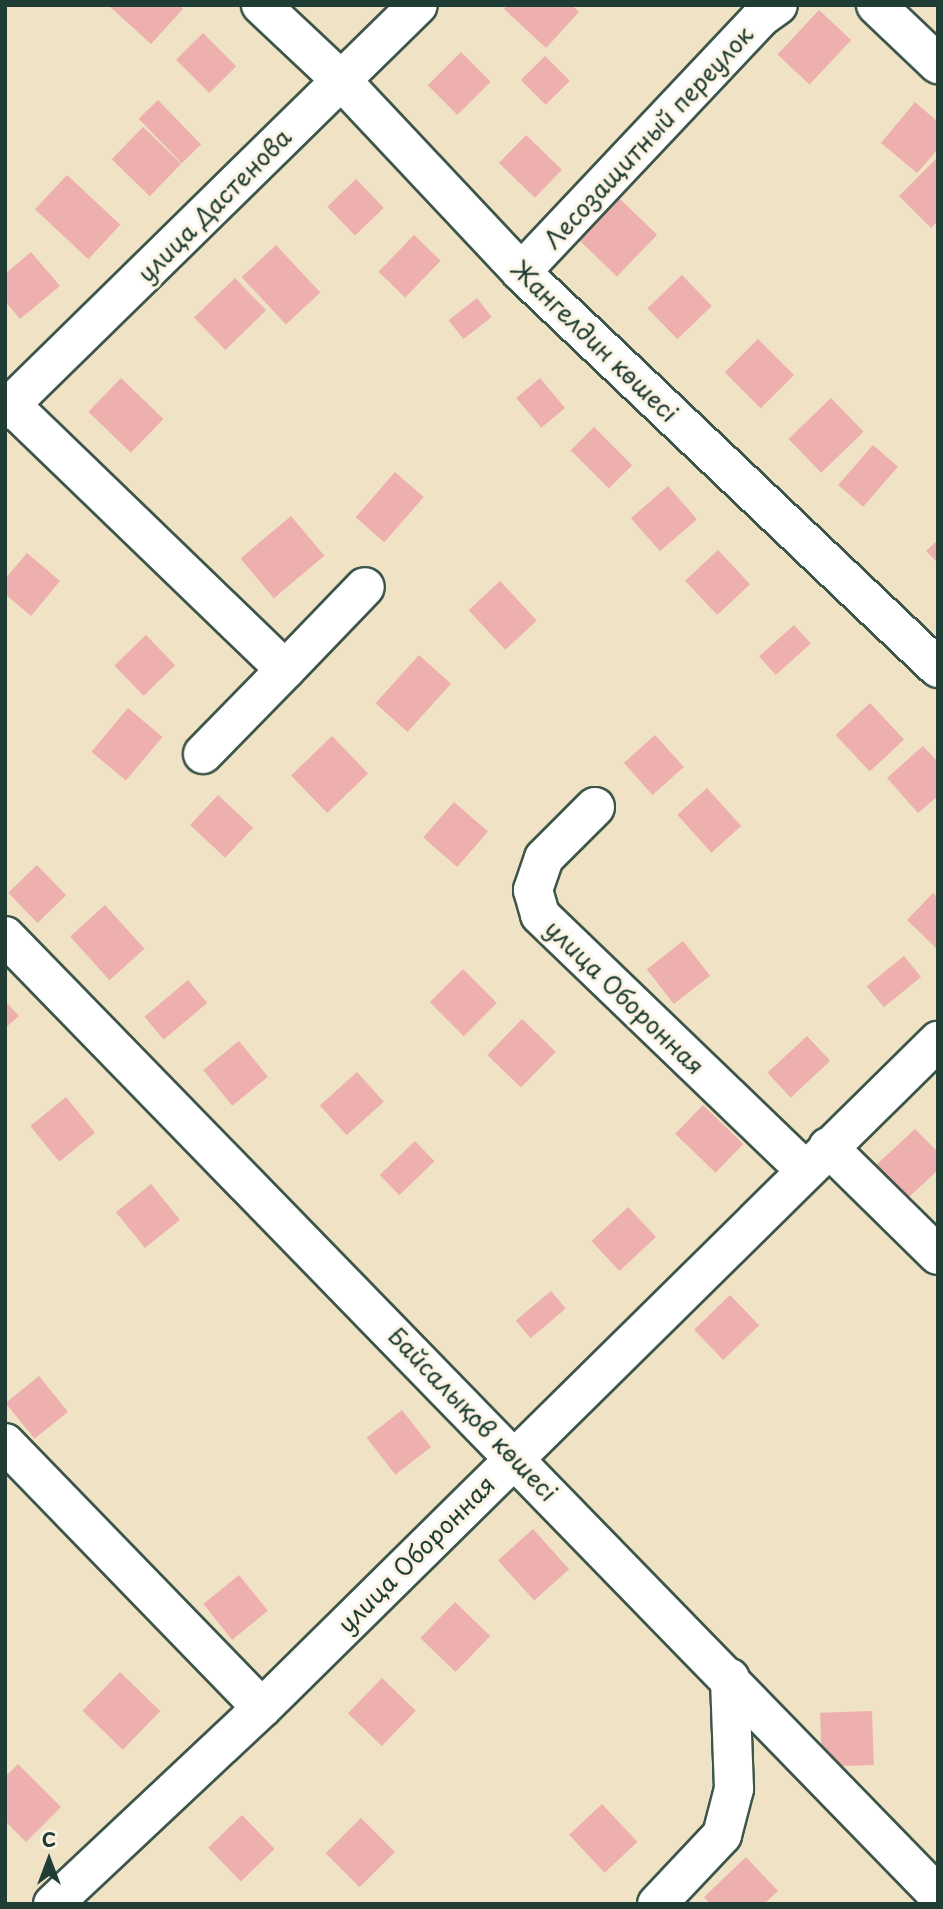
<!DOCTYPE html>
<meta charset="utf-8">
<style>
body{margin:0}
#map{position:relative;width:943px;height:1909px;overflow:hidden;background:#f0e3c5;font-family:"Playpen Sans",sans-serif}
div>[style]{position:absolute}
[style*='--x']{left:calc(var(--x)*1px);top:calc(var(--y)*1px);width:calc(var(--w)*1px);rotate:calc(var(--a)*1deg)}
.building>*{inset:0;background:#eeb0ae;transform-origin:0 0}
.roads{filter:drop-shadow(2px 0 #3e564a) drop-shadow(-2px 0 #3e564a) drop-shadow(0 2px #3e564a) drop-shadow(0 -2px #3e564a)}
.minor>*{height:38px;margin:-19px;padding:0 19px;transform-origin:19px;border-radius:19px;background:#fff}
span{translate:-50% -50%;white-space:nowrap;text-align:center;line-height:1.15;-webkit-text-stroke:6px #fcf5e5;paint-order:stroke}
.street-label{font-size:24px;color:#1f3d34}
.frame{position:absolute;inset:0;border:7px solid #1f3d34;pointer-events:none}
.north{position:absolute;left:14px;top:1825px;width:70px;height:70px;-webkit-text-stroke:5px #fcf5e5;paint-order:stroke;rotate:0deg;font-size:19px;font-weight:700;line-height:28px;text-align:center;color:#1f3d34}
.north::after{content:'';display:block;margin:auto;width:24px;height:32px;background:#1f3d34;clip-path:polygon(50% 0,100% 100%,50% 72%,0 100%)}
</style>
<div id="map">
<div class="building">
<div style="clip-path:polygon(108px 5px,179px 5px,183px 9px,151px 44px)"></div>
<div style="clip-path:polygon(507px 5px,572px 5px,579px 12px,546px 48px,504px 9px)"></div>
<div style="left:819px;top:10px;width:44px;height:61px;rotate:43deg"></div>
<div style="left:203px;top:33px;width:47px;height:38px;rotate:45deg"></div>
<div style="left:461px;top:52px;width:42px;height:47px;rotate:45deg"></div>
<div style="left:545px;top:56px;width:35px;height:34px;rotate:45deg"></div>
<div style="left:158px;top:100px;width:62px;height:27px;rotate:46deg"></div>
<div style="clip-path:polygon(915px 102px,938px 122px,938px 149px,917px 173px,881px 143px)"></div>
<div style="left:143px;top:127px;width:53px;height:45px;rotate:44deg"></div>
<div style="left:526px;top:135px;width:50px;height:39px;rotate:44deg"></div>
<div style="clip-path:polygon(938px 157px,938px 221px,931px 228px,899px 196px)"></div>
<div style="left:67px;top:175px;width:73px;height:47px;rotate:43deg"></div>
<div style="left:356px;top:179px;width:40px;height:40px;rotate:46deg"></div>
<div style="left:619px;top:198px;width:53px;height:58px;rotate:44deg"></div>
<div style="left:414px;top:235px;width:37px;height:51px;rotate:44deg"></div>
<div style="left:276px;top:245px;width:65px;height:47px;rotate:47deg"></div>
<div style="clip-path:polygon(31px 252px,60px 286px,20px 319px,5px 301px,5px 274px)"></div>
<div style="left:682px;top:275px;width:43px;height:48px;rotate:46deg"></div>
<div style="left:235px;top:278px;width:45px;height:57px;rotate:46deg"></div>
<div style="left:477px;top:298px;width:24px;height:36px;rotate:52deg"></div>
<div style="left:758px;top:339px;width:51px;height:47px;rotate:45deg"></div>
<div style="left:121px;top:378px;width:59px;height:47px;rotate:44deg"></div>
<div style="left:540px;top:378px;width:39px;height:31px;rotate:50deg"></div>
<div style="left:831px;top:398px;width:47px;height:59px;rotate:46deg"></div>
<div style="left:594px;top:427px;width:54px;height:33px;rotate:45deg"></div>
<div style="left:873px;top:445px;width:33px;height:53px;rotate:41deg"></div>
<div style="left:395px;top:472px;width:38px;height:60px;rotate:41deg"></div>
<div style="left:668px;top:486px;width:44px;height:49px;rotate:49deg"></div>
<div style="left:291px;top:516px;width:52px;height:66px;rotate:50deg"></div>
<div style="clip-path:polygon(938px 540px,938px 563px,926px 551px)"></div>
<div style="left:718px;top:550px;width:47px;height:45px;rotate:47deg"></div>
<div style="clip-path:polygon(27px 553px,60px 581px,31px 616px,5px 594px,5px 579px)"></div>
<div style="left:500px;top:581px;width:54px;height:43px;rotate:47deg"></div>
<div style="left:794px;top:625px;width:25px;height:47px;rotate:48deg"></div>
<div style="left:146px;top:635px;width:42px;height:44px;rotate:46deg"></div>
<div style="left:419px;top:655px;width:43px;height:65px;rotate:42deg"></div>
<div style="left:870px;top:703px;width:50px;height:47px;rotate:47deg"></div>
<div style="left:128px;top:708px;width:45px;height:57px;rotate:40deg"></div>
<div style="left:655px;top:735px;width:43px;height:42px;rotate:48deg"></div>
<div style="left:332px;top:736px;width:52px;height:57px;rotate:46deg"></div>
<div style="clip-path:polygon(923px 746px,938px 762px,938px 796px,918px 813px,887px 778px)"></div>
<div style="left:707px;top:788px;width:51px;height:40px;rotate:48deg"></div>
<div style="left:218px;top:795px;width:48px;height:41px;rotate:43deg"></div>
<div style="left:454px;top:802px;width:45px;height:47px;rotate:41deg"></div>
<div style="left:37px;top:865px;width:42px;height:40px;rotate:46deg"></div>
<div style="clip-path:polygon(933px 893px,938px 898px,938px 950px,907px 920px)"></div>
<div style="left:105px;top:905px;width:59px;height:47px;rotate:48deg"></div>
<div style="left:683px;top:941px;width:44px;height:46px;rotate:52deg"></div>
<div style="left:904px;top:956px;width:27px;height:48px;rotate:51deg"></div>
<div style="left:463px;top:969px;width:48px;height:47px;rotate:45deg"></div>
<div style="left:188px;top:980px;width:30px;height:57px;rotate:50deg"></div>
<div style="clip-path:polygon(5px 1001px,19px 1016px,5px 1028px)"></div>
<div style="left:522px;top:1019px;width:47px;height:50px;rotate:44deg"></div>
<div style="left:807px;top:1036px;width:34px;height:54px;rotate:47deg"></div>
<div style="left:239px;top:1041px;width:46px;height:46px;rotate:51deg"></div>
<div style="left:357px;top:1072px;width:40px;height:50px;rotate:48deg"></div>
<div style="left:66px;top:1097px;width:46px;height:46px;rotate:51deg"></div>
<div style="left:703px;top:1105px;width:56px;height:40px;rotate:44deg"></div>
<div style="clip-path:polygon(915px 1129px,938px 1152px,938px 1170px,907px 1199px,875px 1166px)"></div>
<div style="left:415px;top:1141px;width:28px;height:49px;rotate:46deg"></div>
<div style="left:151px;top:1184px;width:46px;height:45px;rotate:51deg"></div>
<div style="left:628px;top:1207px;width:41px;height:50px;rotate:47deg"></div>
<div style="left:551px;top:1291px;width:23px;height:46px;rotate:50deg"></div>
<div style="left:730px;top:1295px;width:42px;height:50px;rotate:46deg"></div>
<div style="left:39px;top:1376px;width:46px;height:43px;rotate:51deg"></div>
<div style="left:402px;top:1410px;width:47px;height:45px;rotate:52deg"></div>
<div style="left:533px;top:1529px;width:54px;height:47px;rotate:48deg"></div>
<div style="left:239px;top:1575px;width:46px;height:46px;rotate:51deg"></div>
<div style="left:455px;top:1602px;width:49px;height:50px;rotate:44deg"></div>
<div style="left:120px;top:1672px;width:56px;height:54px;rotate:44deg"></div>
<div style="left:382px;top:1678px;width:47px;height:49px;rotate:44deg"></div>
<div style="left:872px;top:1711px;width:54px;height:52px;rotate:88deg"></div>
<div style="clip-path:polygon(18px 1764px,61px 1807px,26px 1842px,5px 1821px,5px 1777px)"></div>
<div style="left:602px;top:1804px;width:52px;height:45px;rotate:47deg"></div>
<div style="left:242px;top:1815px;width:47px;height:47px;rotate:46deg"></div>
<div style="left:361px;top:1818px;width:48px;height:50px;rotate:45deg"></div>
<div style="clip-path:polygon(746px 1857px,778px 1891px,764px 1904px,710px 1904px,704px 1897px)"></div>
</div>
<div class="roads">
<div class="minor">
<div style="--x:261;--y:5;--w:110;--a:43.2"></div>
<div style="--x:341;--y:80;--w:263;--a:46.8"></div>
<div style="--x:521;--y:272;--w:575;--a:43.52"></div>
<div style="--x:876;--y:5;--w:86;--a:43.6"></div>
<div style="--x:521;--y:272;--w:349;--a:-46.7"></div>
<div style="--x:760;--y:18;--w:22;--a:-36"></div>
<div style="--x:11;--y:405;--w:381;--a:44"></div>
<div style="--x:285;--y:670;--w:115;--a:-46.1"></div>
<div style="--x:5;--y:410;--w:578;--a:-44.44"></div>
<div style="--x:203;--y:754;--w:117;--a:-45.7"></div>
<div style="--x:595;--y:807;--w:72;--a:135"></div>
<div style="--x:544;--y:858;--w:34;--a:109"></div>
<div style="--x:533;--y:890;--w:26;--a:74"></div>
<div style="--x:540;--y:915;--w:368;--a:43.9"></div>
<div style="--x:5;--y:936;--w:1338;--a:45.79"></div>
<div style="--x:828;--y:1147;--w:154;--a:44.5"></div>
<div style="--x:5;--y:1443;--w:369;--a:45.9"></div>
<div style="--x:53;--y:1904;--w:287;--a:-43.2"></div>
<div style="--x:262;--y:1708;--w:950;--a:-44.62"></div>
<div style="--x:657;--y:1904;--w:95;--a:-46.7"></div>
<div style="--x:722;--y:1835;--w:48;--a:-75.4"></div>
<div style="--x:734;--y:1789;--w:111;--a:-92.1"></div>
</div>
</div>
<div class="street-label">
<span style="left:648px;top:137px;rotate:-47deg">Лесозащитный переулок</span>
<span style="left:214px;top:205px;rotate:-45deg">улица Дастенова</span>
<span style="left:595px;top:341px;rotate:44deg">Жангелдин көшесі</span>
<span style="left:625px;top:997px;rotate:44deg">улица Оборонная</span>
<span style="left:473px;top:1414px;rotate:46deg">Байсалықов көшесі</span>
<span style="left:416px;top:1554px;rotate:-45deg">улица Оборонная</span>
</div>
<div class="frame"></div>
<div class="north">С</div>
</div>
